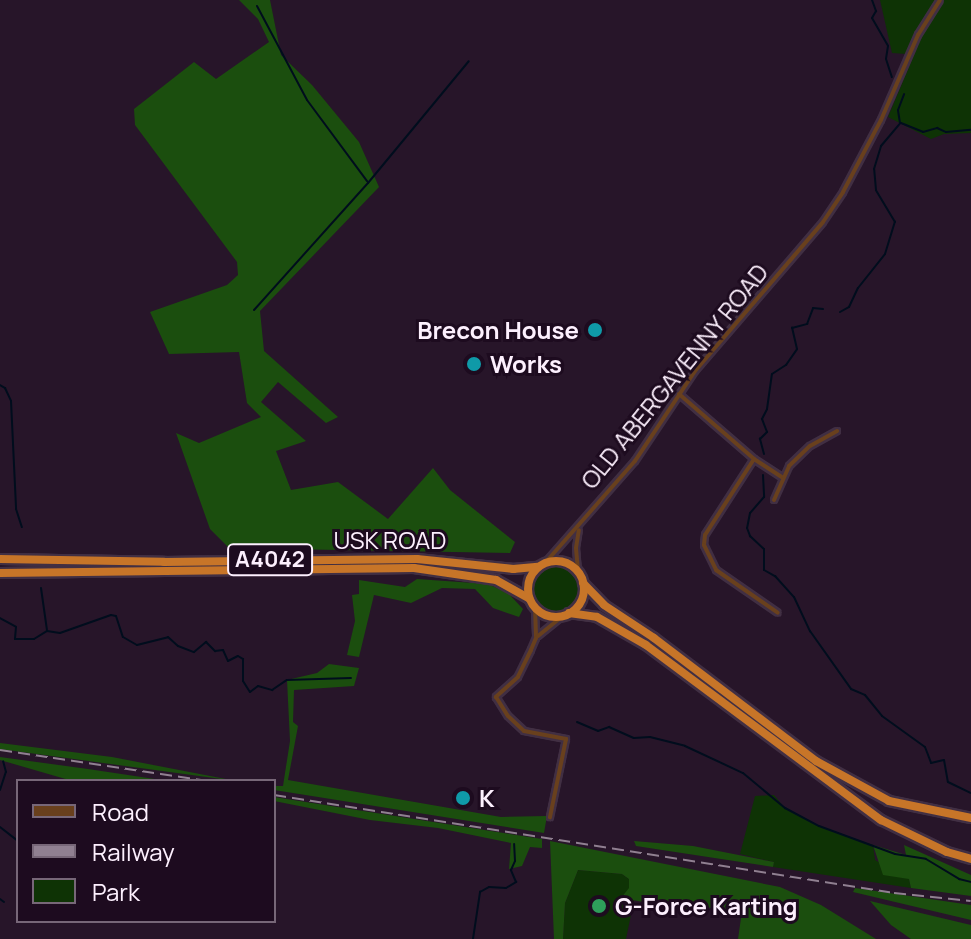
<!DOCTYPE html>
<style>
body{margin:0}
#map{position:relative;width:971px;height:939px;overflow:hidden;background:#271529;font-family:Manrope,sans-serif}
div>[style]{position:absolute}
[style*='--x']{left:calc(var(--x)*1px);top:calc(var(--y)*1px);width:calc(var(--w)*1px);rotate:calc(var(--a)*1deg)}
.green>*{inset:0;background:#0e3305}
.round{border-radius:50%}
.forest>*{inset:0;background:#1b4e0e}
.stream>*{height:2px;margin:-1px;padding:0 1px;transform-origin:1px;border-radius:1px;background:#000d1d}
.roads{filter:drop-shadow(2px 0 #412f43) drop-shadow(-2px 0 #412f43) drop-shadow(0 2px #412f43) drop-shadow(0 -2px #412f43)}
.street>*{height:4px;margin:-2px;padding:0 2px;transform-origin:2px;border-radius:2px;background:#69401d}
.highway>*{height:8px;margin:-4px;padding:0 4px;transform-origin:4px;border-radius:4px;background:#c77528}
.highway>.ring{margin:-4px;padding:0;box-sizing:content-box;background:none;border:8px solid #c77528;border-radius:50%}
.rail>*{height:2px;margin-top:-1px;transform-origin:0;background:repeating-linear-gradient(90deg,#908091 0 12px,transparent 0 18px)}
.dots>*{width:22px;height:22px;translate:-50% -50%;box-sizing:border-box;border:4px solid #1d0b1f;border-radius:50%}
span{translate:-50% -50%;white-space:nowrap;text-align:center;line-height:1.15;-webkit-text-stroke:6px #1d0b1f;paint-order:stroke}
.shield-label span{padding:2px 6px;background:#1d0b1f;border:2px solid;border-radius:6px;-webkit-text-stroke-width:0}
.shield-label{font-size:22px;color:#fdf0fe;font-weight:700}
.poi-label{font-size:24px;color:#fdf0fe;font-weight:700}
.right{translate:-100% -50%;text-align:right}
.left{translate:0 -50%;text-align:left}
.street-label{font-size:24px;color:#fdf0fe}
.legend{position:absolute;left:16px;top:779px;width:260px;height:144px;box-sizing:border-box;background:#1d0b1f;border:2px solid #776778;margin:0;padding:10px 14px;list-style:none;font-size:24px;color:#fdf0fe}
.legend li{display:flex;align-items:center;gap:16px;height:40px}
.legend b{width:40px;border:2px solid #776778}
</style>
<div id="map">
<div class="green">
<div style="clip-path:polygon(880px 0,936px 0,907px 54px,892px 53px)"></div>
<div style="clip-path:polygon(941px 0,971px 0,971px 133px,944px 134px,931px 139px,888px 117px,927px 24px)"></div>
<div class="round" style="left:533px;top:566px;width:46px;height:46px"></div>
<div style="clip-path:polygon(774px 795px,784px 807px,819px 826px,873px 845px,875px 860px,909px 879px,911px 888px,773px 867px,774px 862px,740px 854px,755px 796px)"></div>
<div style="clip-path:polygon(578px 870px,622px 874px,629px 879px,634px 900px,626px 939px,563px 939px,565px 903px)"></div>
</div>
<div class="forest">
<div style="clip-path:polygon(239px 0,270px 0,281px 55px,312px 85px,359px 142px,379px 187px,260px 311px,264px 351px,338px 417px,326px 423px,278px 382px,261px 402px,306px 441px,276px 451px,291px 490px,338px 482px,388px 519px,433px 468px,450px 490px,515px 542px,510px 553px,229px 548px,210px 529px,176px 433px,199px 443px,261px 417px,247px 403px,239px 352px,169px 354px,150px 312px,227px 285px,238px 275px,237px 262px,135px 125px,134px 109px,194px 62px,216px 79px,269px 42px,258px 19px)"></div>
<div style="clip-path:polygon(417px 579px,488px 584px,508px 593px,523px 609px,519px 617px,493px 608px,475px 589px,442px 588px,411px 603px,374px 595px,359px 657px,347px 655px,355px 621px,352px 595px,359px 594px,359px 580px,405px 587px)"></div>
<div style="clip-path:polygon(329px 664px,359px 668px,354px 686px,294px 690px,293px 722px,298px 726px,288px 780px,501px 817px,547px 816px,544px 833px,274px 790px,274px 786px,283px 786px,290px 741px,287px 680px,317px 673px)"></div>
<div style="clip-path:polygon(0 743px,112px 757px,236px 781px,0 749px)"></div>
<div style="clip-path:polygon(0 757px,88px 769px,168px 781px,69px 780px,0 760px)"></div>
<div style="clip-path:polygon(274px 797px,542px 839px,542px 848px,530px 847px,522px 866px,509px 869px,511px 843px,438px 828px,370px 820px,274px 801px)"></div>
<div style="clip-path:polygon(550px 841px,780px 887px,821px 905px,876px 939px,738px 939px,741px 918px,695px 903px,689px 910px,621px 898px,629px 888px,629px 879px,622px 874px,578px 870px,565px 903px,563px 939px,554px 939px)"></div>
<div style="clip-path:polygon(634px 841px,693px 846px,774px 862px,773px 867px,708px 857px,636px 846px)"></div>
<div style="clip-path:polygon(873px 845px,906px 855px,904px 845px,971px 875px,971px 896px,911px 888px,909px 879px,883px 875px)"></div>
<div style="clip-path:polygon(855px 888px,971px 905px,971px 920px,853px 892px)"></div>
<div style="clip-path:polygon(870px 901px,971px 925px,971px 939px,911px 939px,891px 925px)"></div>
</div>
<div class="stream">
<div style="--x:872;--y:0;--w:12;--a:70"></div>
<div style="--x:876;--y:11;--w:8;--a:120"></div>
<div style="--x:872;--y:18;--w:32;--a:60"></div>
<div style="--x:888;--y:46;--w:13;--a:99"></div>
<div style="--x:886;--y:59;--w:19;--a:72"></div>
<div style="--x:257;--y:6;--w:106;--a:62"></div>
<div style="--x:307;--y:100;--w:101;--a:53.5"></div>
<div style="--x:901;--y:123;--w:24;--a:22"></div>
<div style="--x:923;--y:132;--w:15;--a:-16"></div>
<div style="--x:937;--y:128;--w:10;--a:24"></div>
<div style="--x:946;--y:132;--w:25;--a:-5"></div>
<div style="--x:254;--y:310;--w:171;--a:-48.1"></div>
<div style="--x:368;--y:183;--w:158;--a:-50.4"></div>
<div style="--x:840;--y:312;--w:10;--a:-29"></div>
<div style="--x:849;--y:307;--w:21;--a:-65"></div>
<div style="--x:858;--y:288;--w:43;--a:-51.5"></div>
<div style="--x:885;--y:254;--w:34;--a:-73"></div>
<div style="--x:895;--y:222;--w:37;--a:-121"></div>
<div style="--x:876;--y:190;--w:21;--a:-95"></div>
<div style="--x:874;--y:169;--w:24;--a:-73"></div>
<div style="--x:881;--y:146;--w:30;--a:-50"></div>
<div style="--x:900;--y:123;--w:13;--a:-99"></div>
<div style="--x:898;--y:110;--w:17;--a:-69"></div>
<div style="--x:0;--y:385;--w:6;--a:31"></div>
<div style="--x:5;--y:388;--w:14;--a:65"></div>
<div style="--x:11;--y:401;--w:108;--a:87.3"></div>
<div style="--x:16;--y:509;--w:19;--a:72"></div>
<div style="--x:764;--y:454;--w:16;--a:-105"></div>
<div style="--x:760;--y:439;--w:10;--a:-45"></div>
<div style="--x:767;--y:432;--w:14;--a:-111"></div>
<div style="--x:762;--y:419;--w:11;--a:-63"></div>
<div style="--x:767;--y:409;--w:35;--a:-82"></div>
<div style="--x:772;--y:374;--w:17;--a:-33"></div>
<div style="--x:786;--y:365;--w:19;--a:-55"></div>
<div style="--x:797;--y:349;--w:22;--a:-103"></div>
<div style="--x:792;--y:328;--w:16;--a:-15"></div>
<div style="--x:807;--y:324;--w:17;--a:-69"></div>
<div style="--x:813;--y:308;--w:10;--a:6"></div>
<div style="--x:763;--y:475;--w:22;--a:87"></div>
<div style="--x:764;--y:497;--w:21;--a:131"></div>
<div style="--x:750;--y:513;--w:15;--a:101"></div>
<div style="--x:747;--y:528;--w:9;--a:69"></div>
<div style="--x:750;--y:536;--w:19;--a:43"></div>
<div style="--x:764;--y:549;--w:21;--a:90"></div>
<div style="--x:764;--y:570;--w:13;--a:29"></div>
<div style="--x:775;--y:576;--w:28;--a:48"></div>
<div style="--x:794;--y:597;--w:38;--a:65"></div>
<div style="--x:810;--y:631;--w:71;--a:54.7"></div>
<div style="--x:851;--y:689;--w:15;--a:23"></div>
<div style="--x:865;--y:695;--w:27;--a:51"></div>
<div style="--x:882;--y:716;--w:53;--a:35.8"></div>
<div style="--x:925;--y:747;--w:17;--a:69"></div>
<div style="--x:931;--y:763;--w:13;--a:-13"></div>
<div style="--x:944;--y:760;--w:22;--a:80"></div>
<div style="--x:948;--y:782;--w:25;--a:26"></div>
<div style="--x:41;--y:588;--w:42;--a:81.9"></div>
<div style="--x:0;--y:618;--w:18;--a:29"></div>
<div style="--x:16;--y:627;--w:12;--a:95"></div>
<div style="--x:15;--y:639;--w:19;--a:0"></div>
<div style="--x:34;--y:639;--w:15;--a:-32"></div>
<div style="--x:47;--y:631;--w:13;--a:9"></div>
<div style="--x:60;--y:633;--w:54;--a:-19.4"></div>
<div style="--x:111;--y:615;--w:5;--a:11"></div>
<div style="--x:116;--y:616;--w:22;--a:72"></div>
<div style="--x:123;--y:637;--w:16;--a:30"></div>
<div style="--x:137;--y:645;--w:32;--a:-14"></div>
<div style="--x:168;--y:637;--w:13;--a:42"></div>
<div style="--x:178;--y:646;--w:17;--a:21"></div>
<div style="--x:194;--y:652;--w:16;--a:-40"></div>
<div style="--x:206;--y:642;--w:13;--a:45"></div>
<div style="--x:215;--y:651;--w:8;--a:-7"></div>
<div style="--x:223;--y:650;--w:12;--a:66"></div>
<div style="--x:228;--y:661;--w:11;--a:-27"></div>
<div style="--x:238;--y:656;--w:6;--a:31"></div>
<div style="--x:243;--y:659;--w:22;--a:90"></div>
<div style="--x:243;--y:681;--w:13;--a:58"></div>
<div style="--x:250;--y:692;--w:10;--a:-37"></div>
<div style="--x:258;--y:686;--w:15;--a:16"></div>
<div style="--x:272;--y:690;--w:18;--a:-34"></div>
<div style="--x:287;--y:680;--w:64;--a:-1.8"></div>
<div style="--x:577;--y:722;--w:23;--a:23"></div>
<div style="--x:598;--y:731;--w:12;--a:-20"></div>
<div style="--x:609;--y:727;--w:27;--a:24"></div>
<div style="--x:634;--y:738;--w:16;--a:-4"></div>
<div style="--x:650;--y:737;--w:36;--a:14"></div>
<div style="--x:685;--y:746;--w:64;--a:25"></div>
<div style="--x:743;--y:773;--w:55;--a:39.8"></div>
<div style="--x:785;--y:808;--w:38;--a:28"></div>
<div style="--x:819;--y:826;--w:81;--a:20.2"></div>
<div style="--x:895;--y:854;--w:31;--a:9"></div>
<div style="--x:926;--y:859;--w:39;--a:31"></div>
<div style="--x:959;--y:879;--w:12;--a:14"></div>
<div style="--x:0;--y:790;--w:19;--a:-72"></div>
<div style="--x:6;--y:772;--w:11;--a:-105"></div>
<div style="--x:0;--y:827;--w:23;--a:38"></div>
<div style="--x:0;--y:899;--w:5;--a:37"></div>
<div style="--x:473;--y:939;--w:48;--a:-81.5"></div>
<div style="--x:480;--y:892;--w:10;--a:-29"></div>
<div style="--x:489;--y:887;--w:17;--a:3"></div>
<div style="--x:506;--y:888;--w:12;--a:-31"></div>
<div style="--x:516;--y:882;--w:13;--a:-113"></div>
<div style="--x:511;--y:870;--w:10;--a:-66"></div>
<div style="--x:515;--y:861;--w:17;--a:-93"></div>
</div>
<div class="roads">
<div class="street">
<div style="--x:679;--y:394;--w:99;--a:40.9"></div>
<div style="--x:754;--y:459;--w:90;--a:122.8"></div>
<div style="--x:705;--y:535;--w:10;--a:96"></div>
<div style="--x:704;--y:545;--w:28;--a:64"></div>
<div style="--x:716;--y:570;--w:75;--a:34.7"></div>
<div style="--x:754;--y:459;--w:33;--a:33"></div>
<div style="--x:774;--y:500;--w:37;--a:-66"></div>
<div style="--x:789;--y:466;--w:29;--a:-44"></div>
<div style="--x:810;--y:446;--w:31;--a:-29"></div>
<div style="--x:545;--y:563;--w:136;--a:-48.6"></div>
<div style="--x:635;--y:461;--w:108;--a:-56.3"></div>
<div style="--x:695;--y:371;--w:196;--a:-49.3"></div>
<div style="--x:823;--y:222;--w:36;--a:-56"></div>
<div style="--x:843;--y:192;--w:81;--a:-62.2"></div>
<div style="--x:881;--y:120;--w:93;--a:-66.5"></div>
<div style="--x:918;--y:35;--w:41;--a:-57.8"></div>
<div style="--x:578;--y:571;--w:23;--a:-95"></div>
<div style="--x:576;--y:548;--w:18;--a:-81"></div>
<div style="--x:535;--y:607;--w:31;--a:88"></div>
<div style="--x:536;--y:638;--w:13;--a:113"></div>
<div style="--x:531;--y:650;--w:30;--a:116"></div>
<div style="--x:518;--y:677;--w:30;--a:138"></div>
<div style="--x:496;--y:697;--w:22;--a:58"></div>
<div style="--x:508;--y:716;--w:22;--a:43"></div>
<div style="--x:524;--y:731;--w:43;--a:10.8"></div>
<div style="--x:566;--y:739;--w:80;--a:101.6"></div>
<div style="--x:538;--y:636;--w:33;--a:-39"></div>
</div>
<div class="highway">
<div style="--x:0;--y:559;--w:164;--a:1"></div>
<div style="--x:164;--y:562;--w:253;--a:-0.7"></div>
<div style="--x:417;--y:559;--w:97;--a:5.9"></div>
<div style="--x:513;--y:569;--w:25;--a:-5"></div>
<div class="ring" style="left:528px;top:561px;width:48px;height:48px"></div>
<div style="--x:0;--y:573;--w:414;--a:-0.7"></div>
<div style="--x:414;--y:568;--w:83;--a:8.3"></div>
<div style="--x:496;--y:580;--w:38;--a:29"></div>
<div style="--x:583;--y:583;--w:30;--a:46"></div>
<div style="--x:604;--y:605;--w:60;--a:33.4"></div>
<div style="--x:654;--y:638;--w:203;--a:37.2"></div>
<div style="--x:816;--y:761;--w:83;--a:28.7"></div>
<div style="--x:889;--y:801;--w:84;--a:11.7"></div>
<div style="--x:569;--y:613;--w:28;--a:8"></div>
<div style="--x:597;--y:617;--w:56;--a:29.7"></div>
<div style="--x:646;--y:645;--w:293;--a:36.7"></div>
<div style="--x:881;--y:820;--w:73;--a:25.9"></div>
<div style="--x:947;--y:852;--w:25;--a:16"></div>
</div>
</div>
<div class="rail">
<div style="--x:0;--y:750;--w:210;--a:8.5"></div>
<div style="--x:274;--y:795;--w:628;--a:8.98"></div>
<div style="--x:894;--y:893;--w:77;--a:5.9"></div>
</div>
<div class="dots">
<div style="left:595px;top:330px;background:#0f9aa8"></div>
<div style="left:474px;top:364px;background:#0f9aa8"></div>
<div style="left:463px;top:798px;background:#0f9aa8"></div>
<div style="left:599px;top:906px;background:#2e9e5b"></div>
</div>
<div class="shield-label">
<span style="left:270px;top:560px">A4042</span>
</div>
<div class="poi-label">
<span class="right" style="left:579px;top:330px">Brecon House</span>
<span class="left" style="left:490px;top:364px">Works</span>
<span class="left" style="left:479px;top:798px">K</span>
<span class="left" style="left:615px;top:906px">G-Force Karting</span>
</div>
<div class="street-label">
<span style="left:674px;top:376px;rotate:-51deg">OLD ABERGAVENNY ROAD</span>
<span style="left:390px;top:540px">USK ROAD</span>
</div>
<ul class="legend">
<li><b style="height:10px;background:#69401d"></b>Road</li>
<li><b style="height:10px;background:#908091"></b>Railway</li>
<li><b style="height:22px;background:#0e3305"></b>Park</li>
</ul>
</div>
